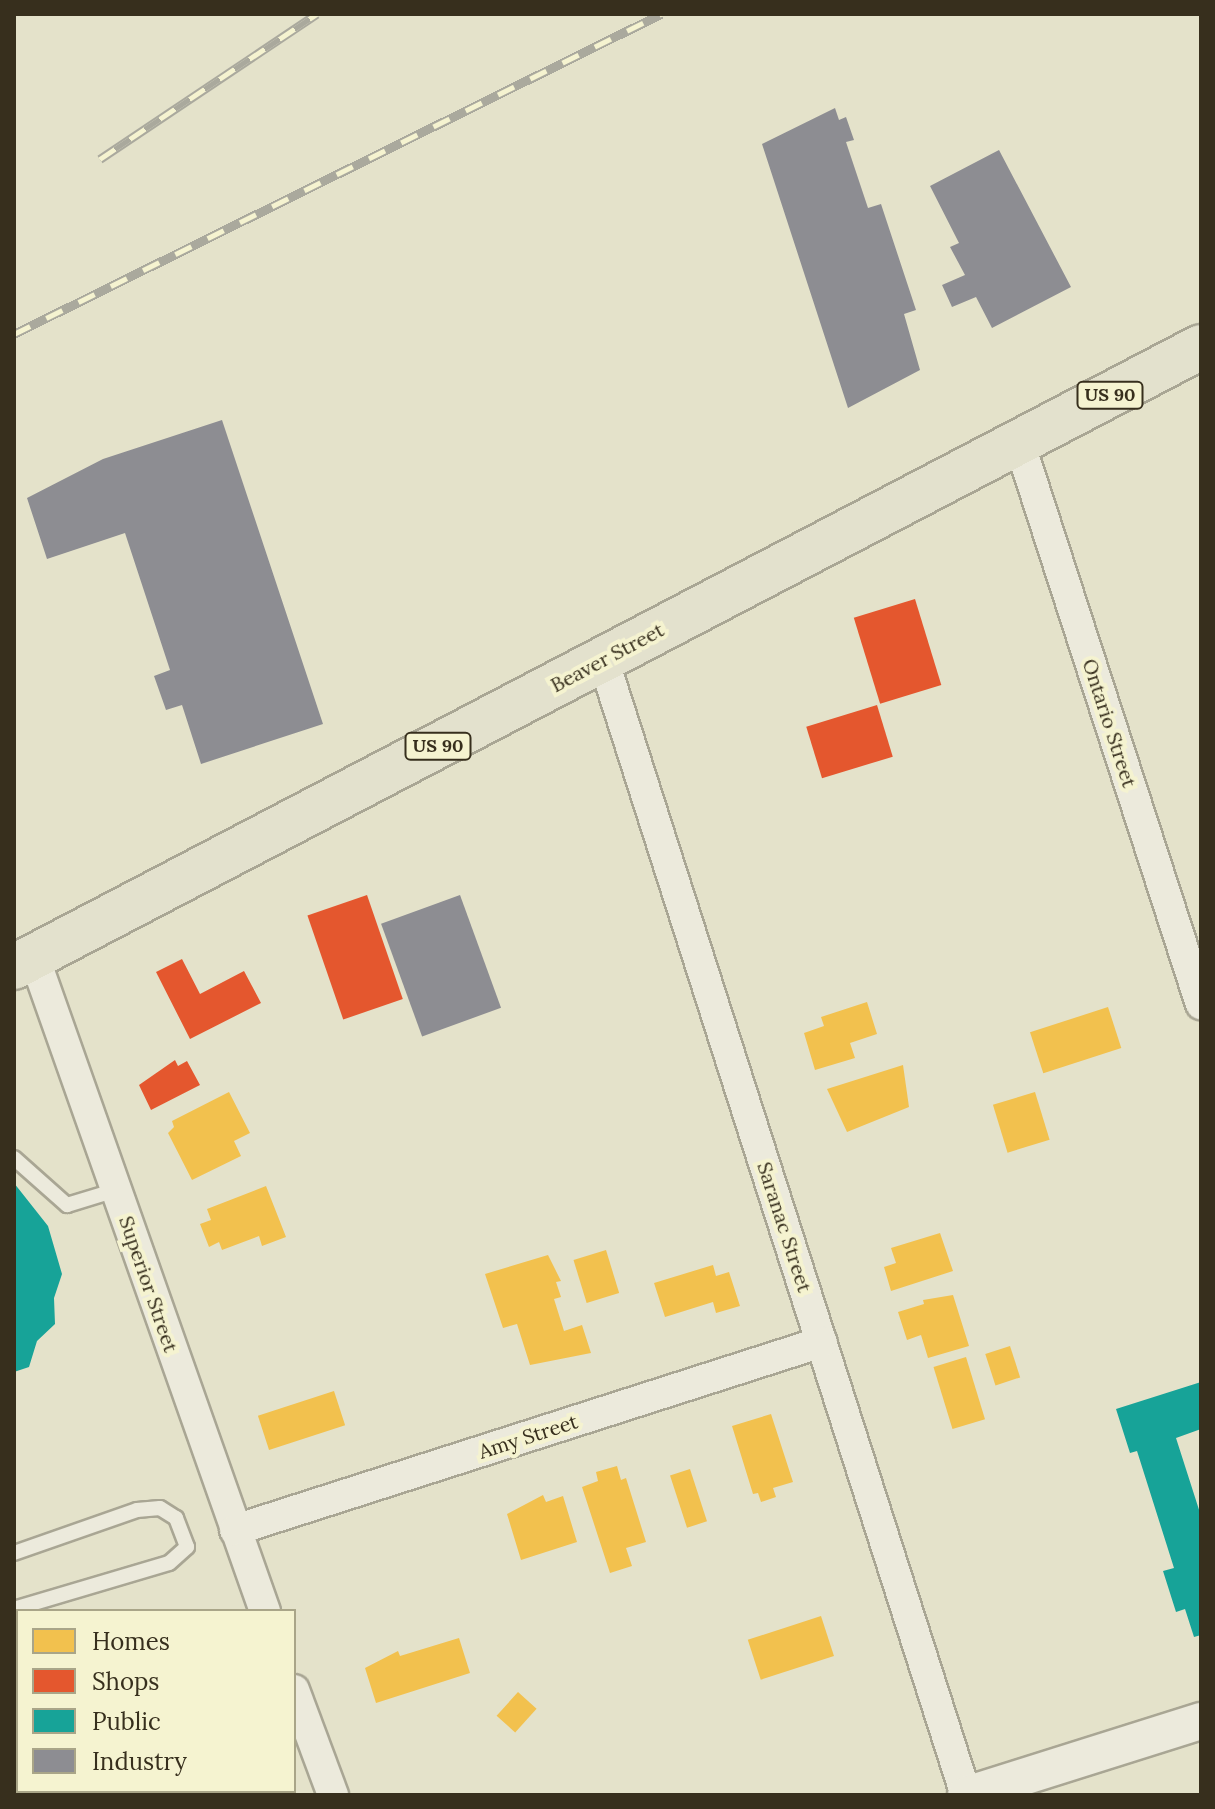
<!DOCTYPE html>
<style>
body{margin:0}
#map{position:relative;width:1215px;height:1809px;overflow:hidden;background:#e4e2ca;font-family:Lora,serif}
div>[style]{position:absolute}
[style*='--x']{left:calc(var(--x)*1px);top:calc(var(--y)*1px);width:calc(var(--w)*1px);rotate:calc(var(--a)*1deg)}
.homes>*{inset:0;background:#f2c14e;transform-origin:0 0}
.shops>*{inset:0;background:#e4572e;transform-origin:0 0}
.public>*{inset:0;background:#17a398}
.industry>*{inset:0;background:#8d8d92;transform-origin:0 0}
.roads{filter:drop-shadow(2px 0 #a9a694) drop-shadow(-2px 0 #a9a694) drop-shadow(0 2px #a9a694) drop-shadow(0 -2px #a9a694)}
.service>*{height:14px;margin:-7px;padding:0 7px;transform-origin:7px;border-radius:7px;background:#eceadc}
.minor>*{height:30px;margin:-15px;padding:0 15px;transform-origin:15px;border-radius:15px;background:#eceadc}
.tertiary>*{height:36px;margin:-18px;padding:0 18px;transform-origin:18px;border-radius:18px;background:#eceadc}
.primary>*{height:44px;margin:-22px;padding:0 22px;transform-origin:22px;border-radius:22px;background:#e3e1cd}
.rail>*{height:9px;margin-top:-4.5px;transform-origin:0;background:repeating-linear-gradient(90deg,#f5f3d0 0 18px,#aaa99d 0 36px);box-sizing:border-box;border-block:2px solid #aaa99d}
span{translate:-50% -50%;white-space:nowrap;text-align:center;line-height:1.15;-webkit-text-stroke:8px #f5f3d0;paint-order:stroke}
.shield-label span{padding:2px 6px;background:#f5f3d0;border:2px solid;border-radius:6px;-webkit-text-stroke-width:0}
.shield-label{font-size:18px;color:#372f1d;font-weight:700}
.street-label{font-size:20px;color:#372f1d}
.frame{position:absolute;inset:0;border:16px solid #372f1d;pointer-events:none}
.legend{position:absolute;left:16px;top:1609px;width:280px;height:184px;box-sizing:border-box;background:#f5f3d0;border:2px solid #a9a588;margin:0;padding:10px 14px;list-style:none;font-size:24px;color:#372f1d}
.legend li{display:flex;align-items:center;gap:16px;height:40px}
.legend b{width:40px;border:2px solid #a9a588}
</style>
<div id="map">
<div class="homes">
<div style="clip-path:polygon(867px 1002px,877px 1034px,850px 1043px,855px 1058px,815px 1070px,804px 1033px,824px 1026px,821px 1017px)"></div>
<div style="left:1108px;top:1007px;width:43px;height:82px;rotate:72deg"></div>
<div style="clip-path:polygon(903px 1065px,909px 1107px,847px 1132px,827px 1089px)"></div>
<div style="clip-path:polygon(229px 1092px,250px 1133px,234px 1141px,241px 1156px,192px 1180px,168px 1133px,174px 1127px,172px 1121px)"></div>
<div style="left:1035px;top:1092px;width:50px;height:44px;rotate:73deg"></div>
<div style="clip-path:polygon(266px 1186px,286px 1237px,262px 1246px,259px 1236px,222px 1250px,219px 1242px,209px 1247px,200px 1224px,211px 1220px,207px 1209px)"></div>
<div style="clip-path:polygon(940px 1233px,953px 1271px,891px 1291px,884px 1267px,896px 1263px,891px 1248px)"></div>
<div style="left:606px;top:1250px;width:45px;height:34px;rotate:73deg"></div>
<div style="clip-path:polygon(548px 1255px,561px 1281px,556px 1282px,561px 1297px,554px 1299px,564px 1331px,582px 1325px,591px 1353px,530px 1365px,517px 1324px,503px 1328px,485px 1274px)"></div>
<div style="clip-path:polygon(713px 1265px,716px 1276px,729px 1272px,740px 1306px,716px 1313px,713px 1302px,665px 1317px,654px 1283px)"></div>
<div style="clip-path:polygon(953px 1295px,969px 1346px,928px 1358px,921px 1335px,907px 1340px,898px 1312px,924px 1304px,923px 1300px)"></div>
<div style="left:1010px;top:1346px;width:33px;height:26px;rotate:72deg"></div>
<div style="left:966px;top:1357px;width:65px;height:34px;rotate:73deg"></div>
<div style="left:334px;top:1391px;width:36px;height:80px;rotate:72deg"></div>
<div style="clip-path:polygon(771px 1414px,793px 1482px,773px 1488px,776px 1497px,761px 1502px,758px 1493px,753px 1494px,732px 1426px)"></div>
<div style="clip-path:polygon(617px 1466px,621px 1480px,626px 1478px,646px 1542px,626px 1548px,632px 1566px,610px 1573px,582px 1487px,598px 1481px,596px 1472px)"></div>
<div style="left:690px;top:1469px;width:55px;height:21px;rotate:72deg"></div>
<div style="clip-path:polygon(543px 1495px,546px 1502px,563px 1496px,577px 1542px,521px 1560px,507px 1514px)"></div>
<div style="left:821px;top:1616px;width:42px;height:77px;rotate:72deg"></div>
<div style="clip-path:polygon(459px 1638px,470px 1673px,376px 1703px,365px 1668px,398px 1651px,400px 1656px)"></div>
<div style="left:518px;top:1692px;width:25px;height:32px;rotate:42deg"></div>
</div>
<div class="shops">
<div style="left:915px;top:599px;width:90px;height:64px;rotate:73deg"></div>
<div style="left:877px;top:705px;width:54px;height:74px;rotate:73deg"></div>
<div style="left:367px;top:895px;width:110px;height:63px;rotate:71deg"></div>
<div style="clip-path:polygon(182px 959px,200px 994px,244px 971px,261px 1003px,190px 1039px,156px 972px)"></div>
<div style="clip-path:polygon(175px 1060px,178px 1066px,187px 1061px,200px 1085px,151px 1110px,139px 1085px)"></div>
</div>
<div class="public">
<div style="clip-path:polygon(14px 1183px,48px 1226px,62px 1274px,54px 1298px,55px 1324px,37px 1341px,29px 1367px,14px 1372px)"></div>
<div style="clip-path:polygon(1201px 1382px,1201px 1429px,1176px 1438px,1201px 1516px,1201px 1635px,1194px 1637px,1185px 1609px,1176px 1612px,1163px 1571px,1174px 1568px,1137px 1451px,1130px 1453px,1116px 1409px)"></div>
</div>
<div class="industry">
<div style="clip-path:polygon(835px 108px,839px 120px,846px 117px,854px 140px,846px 142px,868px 208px,881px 204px,916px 310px,904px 314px,920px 370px,848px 408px,762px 144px)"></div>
<div style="clip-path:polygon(999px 150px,1071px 287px,992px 328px,976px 297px,952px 307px,942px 285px,965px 275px,950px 247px,959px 243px,930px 186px)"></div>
<div style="clip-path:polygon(222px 420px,323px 724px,201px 764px,182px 705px,166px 710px,154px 676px,170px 670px,125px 533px,47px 559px,27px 498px,103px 459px)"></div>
<div style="left:460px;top:895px;width:120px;height:84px;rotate:70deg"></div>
</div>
<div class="roads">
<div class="service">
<div style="--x:14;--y:1158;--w:71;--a:41.6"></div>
<div style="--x:67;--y:1205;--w:51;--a:-17"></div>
<div style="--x:14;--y:1553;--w:130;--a:-19.3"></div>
<div style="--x:137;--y:1510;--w:23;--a:-5"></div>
<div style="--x:160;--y:1508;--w:19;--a:32"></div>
<div style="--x:176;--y:1518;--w:31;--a:69"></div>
<div style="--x:187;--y:1547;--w:24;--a:138"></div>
<div style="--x:169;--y:1563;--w:162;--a:163.5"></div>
</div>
<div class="minor">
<div style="--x:1019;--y:442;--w:591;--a:72.06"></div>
<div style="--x:603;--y:659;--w:1193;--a:72.28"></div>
<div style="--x:34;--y:957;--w:694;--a:70.55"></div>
<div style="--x:235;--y:1530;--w:616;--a:-17.76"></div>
<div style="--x:294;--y:1690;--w:112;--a:69.6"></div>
</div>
<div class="tertiary">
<div style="--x:966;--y:1795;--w:246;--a:-17.5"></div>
</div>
<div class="primary">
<div style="--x:14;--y:967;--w:1339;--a:-27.58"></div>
</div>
</div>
<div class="rail">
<div style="--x:100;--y:159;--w:261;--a:-33.8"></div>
<div style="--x:14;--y:334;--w:722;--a:-26.32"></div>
</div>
<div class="shield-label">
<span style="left:1110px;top:395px">US 90</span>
<span style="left:438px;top:746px">US 90</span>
</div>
<div class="street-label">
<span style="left:607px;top:657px;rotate:-28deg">Beaver Street</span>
<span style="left:1110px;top:723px;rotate:72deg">Ontario Street</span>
<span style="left:785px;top:1227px;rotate:72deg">Saranac Street</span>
<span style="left:149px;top:1284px;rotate:71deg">Superior Street</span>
<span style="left:528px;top:1436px;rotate:-18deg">Amy Street</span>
</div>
<div class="frame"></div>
<ul class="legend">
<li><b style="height:22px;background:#f2c14e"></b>Homes</li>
<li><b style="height:22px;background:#e4572e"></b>Shops</li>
<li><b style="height:22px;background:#17a398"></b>Public</li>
<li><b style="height:22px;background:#8d8d92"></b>Industry</li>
</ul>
</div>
